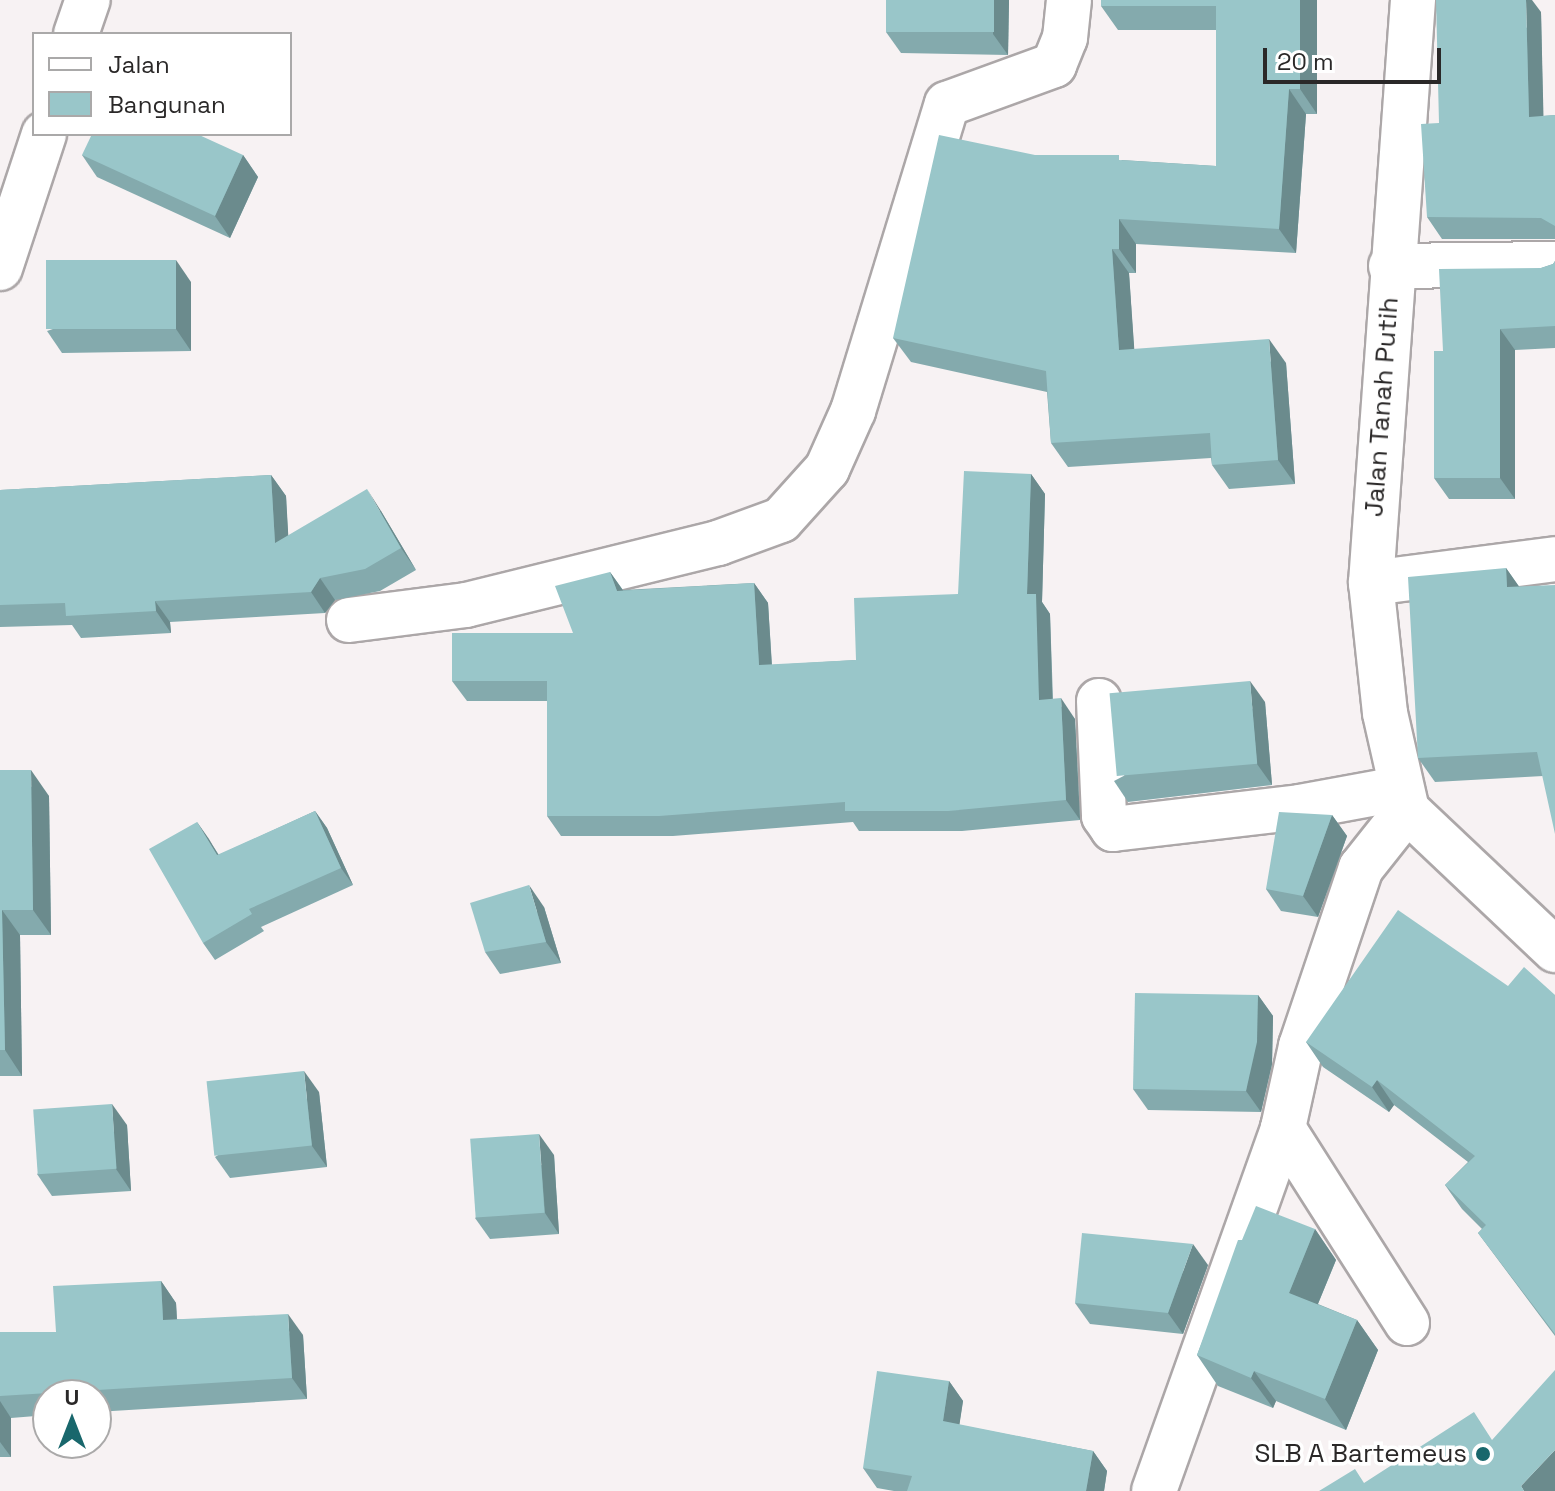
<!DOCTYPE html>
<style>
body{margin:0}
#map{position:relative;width:1555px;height:1491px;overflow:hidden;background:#f7f2f3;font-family:"Space Grotesk",sans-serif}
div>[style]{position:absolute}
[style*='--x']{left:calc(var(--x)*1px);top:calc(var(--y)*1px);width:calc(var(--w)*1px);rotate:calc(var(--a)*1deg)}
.roads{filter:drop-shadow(2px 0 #aca7a8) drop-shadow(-2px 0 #aca7a8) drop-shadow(0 2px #aca7a8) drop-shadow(0 -2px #aca7a8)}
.minor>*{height:44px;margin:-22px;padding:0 22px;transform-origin:22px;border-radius:22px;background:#fff}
.wall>*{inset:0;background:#84aaad}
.shaded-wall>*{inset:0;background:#6b8b8d}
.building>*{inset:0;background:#99c6c9;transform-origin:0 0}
.dots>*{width:22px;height:22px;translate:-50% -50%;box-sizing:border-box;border:4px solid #fff;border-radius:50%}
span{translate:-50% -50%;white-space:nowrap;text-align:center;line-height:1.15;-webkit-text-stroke:7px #fff;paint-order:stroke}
.street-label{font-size:26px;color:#2a2828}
.poi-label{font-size:26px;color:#2a2828}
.right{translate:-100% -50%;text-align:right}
.legend{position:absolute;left:32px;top:32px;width:260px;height:104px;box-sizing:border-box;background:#fff;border:2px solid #aaa9a9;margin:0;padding:10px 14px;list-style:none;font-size:24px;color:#2a2828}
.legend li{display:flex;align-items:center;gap:16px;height:40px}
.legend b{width:40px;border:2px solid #aaa9a9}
.north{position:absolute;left:32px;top:1379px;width:80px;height:80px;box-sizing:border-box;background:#fff;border:2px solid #aaa9a9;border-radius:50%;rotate:0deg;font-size:22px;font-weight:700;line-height:32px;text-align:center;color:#2a2828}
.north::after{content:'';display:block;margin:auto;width:28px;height:36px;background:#19676c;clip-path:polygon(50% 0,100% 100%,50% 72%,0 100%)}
.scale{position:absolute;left:1263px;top:48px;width:178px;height:36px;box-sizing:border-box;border:4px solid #2a2828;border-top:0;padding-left:10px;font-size:24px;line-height:28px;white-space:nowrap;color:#2a2828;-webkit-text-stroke:6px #fff;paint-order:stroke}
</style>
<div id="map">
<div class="roads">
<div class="minor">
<div style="--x:76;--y:34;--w:36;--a:-71"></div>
<div style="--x:1391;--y:266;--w:164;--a:-0.7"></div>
<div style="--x:0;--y:268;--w:141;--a:-71.8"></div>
<div style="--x:1371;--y:583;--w:186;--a:-7.4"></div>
<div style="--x:349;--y:620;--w:118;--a:-7.3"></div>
<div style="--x:466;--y:605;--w:260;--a:-13.8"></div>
<div style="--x:718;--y:543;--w:67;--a:-20.1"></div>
<div style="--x:781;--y:520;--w:69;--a:-48"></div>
<div style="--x:827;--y:469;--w:64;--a:-65.9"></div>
<div style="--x:853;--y:411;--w:321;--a:-73"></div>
<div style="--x:947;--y:104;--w:114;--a:-20"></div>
<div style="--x:1054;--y:65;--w:29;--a:-68"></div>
<div style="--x:1065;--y:38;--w:38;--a:-84"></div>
<div style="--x:1099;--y:701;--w:115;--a:87.5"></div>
<div style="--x:1104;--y:816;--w:16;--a:55"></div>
<div style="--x:1113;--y:829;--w:188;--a:-6.7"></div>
<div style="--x:1300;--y:807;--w:100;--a:-10.4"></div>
<div style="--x:1407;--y:810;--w:204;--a:43.4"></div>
<div style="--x:1407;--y:1323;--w:231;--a:-122.5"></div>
<div style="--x:1283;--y:1128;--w:84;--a:-77.6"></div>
<div style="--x:1301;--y:1046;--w:188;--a:-71.4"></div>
<div style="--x:1361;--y:868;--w:74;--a:-51.6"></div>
<div style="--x:1407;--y:810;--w:99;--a:-102.8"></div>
<div style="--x:1385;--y:713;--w:131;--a:-96.1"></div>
<div style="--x:1371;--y:583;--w:585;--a:-85.88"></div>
<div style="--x:1154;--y:1491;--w:385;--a:-70.4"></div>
</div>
</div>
<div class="wall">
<div style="clip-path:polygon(886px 0,1009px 0,1008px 55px,901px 53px,886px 32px)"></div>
<div style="clip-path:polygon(1317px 0,1317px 114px,1306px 114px,1296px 253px,1136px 244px,1136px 273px,1129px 273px,1134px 349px,1286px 363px,1295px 484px,1229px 489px,1212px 465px,1211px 458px,1068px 467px,1051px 443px,1047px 392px,911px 362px,893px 338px,1122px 160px,1216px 166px,1216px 30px,1118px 30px,1101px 6px)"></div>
<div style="clip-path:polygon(1541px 12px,1543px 116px,1555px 115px,1555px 239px,1442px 239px,1427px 217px,1439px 123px)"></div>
<div style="clip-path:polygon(82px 155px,243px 155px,258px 177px,230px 238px,97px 177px)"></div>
<div style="clip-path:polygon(1555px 261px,1555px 348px,1515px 350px,1515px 499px,1449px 499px,1434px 478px,1443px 351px,1541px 268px,1553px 264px)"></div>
<div style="clip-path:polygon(191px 282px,191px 351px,62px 353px,47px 331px)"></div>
<div style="clip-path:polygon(1031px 474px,1045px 494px,1042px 602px,1050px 614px,1053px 699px,1075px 719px,1080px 820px,962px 831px,859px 831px,853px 822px,673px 836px,561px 836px,547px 816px,547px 701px,467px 701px,452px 681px,573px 633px,610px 572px,623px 590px,754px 583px,768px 603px,772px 665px,856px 660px,958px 594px)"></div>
<div style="clip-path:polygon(271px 475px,286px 496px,288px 536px,381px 511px,416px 570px,380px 591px,335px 600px,325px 613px,170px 622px,171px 633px,81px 638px,72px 625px,0 627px,0 490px)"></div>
<div style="clip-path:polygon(1506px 568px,1519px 587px,1543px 776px,1435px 782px,1418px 758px)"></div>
<div style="clip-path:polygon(1265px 702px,1272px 785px,1128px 802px,1114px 781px)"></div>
<div style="clip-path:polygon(0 770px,49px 796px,51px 935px,20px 935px,22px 1076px,0 1076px)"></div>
<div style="clip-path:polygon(315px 811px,327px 828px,353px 885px,261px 927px,264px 931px,215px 960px,203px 943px,197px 822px,219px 855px)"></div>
<div style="clip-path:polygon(1332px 815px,1347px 836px,1318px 917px,1281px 911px,1266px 889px)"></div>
<div style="clip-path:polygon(544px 907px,561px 963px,500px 974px,485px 952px)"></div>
<div style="clip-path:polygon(1508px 986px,1555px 995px,1555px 1336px,1478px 1233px,1482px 1229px,1462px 1209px,1445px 1185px,1468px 1162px,1394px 1105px,1389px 1112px,1323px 1067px,1306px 1042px)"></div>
<div style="clip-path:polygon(1258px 995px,1273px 1016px,1272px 1064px,1261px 1112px,1148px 1110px,1133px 1089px)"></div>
<div style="clip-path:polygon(319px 1092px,327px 1167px,230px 1178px,215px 1157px)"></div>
<div style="clip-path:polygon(127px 1125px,131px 1191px,52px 1196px,37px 1174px)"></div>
<div style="clip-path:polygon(554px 1155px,559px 1234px,490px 1239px,475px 1218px)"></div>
<div style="clip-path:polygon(1315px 1229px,1336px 1260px,1318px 1304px,1357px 1320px,1378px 1350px,1346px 1430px,1276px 1401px,1273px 1408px,1218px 1386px,1197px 1355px,1242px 1240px)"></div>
<div style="clip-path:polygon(1208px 1265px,1183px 1334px,1090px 1324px,1075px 1303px)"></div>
<div style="clip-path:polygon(161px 1281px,176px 1303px,177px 1319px,303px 1335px,307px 1399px,96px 1412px,96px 1395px,48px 1395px,48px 1415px,11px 1418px,11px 1457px,0 1457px,0 1332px,56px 1332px)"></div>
<div style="clip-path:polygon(949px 1381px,963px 1401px,959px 1425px,1093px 1451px,1107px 1471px,1104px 1491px,894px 1491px,877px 1488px,863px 1468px)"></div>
</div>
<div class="shaded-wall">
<div style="clip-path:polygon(994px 0,1009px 0,1008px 55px,993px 34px)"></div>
<div style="clip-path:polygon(1300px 0,1317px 0,1317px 114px,1300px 89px)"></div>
<div style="clip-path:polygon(1526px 0,1532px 0,1541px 12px,1544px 138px,1529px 117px)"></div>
<div style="clip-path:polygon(1289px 89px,1306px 114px,1296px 253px,1279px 229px)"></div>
<div style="clip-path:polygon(243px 155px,258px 177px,230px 238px,215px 216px)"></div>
<div style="clip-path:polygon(1119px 219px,1136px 244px,1136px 273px,1119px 249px)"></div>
<div style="clip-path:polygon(1112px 249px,1129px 273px,1136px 374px,1119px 350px)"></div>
<div style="clip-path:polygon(176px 260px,191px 282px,191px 351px,176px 329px)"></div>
<div style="clip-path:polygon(1500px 329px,1515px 350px,1515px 499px,1500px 478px)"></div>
<div style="clip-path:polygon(1269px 339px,1286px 363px,1295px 484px,1278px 460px)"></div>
<div style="clip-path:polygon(1031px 474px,1045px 494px,1042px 602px,1050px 614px,1053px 721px,1039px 700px,1027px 594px)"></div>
<div style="clip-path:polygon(271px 475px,286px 496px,290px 565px,275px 543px)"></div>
<div style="clip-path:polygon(367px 489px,381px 511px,416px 570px,401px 548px)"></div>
<div style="clip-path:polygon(1506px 568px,1523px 592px,1507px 587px)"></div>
<div style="clip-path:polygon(610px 572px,624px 592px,617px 591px)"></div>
<div style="clip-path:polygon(320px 578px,335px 600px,325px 613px,311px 592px)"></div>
<div style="clip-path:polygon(754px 583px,768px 603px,773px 686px,759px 665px)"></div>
<div style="clip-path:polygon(155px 601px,170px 622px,171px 633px,156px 611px)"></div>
<div style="clip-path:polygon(1250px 681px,1265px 702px,1272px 785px,1257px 764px)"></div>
<div style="clip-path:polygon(1061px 698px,1075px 719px,1080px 820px,1066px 800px)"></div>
<div style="clip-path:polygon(31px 770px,49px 796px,51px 935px,33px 910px)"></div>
<div style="clip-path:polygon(315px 811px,327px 828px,353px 885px,341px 868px)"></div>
<div style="clip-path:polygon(1332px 815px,1347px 836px,1318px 917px,1303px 896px)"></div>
<div style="clip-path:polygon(197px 822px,209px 839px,229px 873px,217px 855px)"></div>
<div style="clip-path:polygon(529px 885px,544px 907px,561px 963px,546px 942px)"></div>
<div style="clip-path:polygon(2px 910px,20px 935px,22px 1076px,5px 1050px)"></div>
<div style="clip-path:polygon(1258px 995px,1273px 1016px,1272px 1064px,1261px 1112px,1246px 1091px)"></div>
<div style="clip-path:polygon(304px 1071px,319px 1092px,327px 1167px,312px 1146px)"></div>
<div style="clip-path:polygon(1377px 1080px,1394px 1105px,1389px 1112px,1372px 1087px)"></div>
<div style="clip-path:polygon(112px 1104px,127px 1125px,131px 1191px,116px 1169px)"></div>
<div style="clip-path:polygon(539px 1134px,554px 1155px,559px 1234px,545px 1213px)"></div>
<div style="clip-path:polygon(1315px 1229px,1336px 1260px,1310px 1323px,1289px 1293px)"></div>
<div style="clip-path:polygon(1193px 1244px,1208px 1265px,1183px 1334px,1168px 1313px)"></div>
<div style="clip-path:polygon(161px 1281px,176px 1303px,178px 1341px,163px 1320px)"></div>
<div style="clip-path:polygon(288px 1314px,303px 1335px,307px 1399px,292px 1378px)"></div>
<div style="clip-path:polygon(1357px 1320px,1378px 1350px,1346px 1430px,1325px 1399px)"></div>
<div style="clip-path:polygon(1254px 1371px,1276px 1401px,1273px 1408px,1251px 1378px)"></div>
<div style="clip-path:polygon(949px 1381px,963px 1401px,957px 1441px,943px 1421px)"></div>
<div style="clip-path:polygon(0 1401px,11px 1418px,11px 1457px,0 1442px)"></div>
<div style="clip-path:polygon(1555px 1450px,1555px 1491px,1524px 1491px,1521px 1486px)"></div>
<div style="clip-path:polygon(1093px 1451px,1107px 1471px,1104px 1491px,1086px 1491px)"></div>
</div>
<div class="building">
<div style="left:886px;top:0;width:108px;height:32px"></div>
<div style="clip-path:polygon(1101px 0,1300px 0,1300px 89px,1289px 89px,1279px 229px,1119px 219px,1119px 249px,1112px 249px,1119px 350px,1269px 339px,1278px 460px,1212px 465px,1210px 433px,1051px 443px,1046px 371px,893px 338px,939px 135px,1035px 155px,1119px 155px,1119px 160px,1216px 166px,1216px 6px,1101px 6px)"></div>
<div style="clip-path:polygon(1436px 0,1526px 0,1529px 117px,1555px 115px,1555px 226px,1541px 218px,1427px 217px,1421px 124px,1439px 123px)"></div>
<div style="clip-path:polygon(92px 134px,197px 134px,243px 155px,215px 216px,82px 155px)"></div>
<div style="left:176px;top:260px;width:69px;height:130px;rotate:90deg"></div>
<div style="clip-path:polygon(1555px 261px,1555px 326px,1500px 329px,1500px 478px,1434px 478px,1434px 351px,1443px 351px,1439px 269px,1541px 268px,1553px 264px)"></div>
<div style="clip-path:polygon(964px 471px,1031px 474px,1027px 594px,1036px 594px,1039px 700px,1061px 698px,1066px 800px,948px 811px,845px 811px,845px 802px,659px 816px,547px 816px,547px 681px,452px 681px,452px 633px,573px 633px,555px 586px,610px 572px,617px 591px,754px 583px,759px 665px,856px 660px,854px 598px,958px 594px)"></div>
<div style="clip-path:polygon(271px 475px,275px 543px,367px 489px,401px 548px,365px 569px,320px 578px,311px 592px,155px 601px,156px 611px,66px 616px,65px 603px,0 605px,0 490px)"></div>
<div style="clip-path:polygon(1506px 568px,1507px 587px,1555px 585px,1555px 834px,1537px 752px,1418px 758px,1408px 577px)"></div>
<div style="left:1250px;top:681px;width:83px;height:141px;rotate:85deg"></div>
<div style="clip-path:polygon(0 770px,31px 770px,33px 910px,2px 910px,5px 1050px,0 1050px)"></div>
<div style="clip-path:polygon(315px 811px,341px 868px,249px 909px,252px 914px,203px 943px,149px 849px,197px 822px,217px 855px)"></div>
<div style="clip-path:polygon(1279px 812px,1332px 815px,1303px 896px,1266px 889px)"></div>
<div style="clip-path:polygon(529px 885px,546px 942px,485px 952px,470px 903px)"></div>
<div style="clip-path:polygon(1398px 910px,1508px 986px,1524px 967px,1555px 995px,1555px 1334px,1478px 1233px,1486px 1225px,1445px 1185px,1475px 1156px,1377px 1080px,1372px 1087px,1306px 1042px)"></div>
<div style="clip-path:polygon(1135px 993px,1258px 995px,1257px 1042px,1246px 1091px,1133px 1089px)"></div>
<div style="left:304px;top:1071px;width:75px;height:98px;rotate:84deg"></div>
<div style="left:112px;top:1104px;width:65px;height:79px;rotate:86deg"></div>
<div style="left:539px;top:1134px;width:79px;height:69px;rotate:86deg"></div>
<div style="clip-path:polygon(1256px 1206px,1315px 1229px,1289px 1293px,1357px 1320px,1325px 1399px,1254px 1371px,1251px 1378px,1197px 1355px,1238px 1240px,1242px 1240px)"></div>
<div style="clip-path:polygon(1082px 1233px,1193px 1244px,1168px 1313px,1075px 1303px)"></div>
<div style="clip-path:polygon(161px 1281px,163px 1320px,288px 1314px,292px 1378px,0 1396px,0 1332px,56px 1332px,53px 1286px)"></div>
<div style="clip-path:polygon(1555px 1370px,1555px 1450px,1521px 1486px,1524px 1491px,1319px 1491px,1355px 1469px,1364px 1483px,1474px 1412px,1492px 1440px)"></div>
<div style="clip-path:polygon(877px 1371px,949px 1381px,943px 1421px,1093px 1451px,1086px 1491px,907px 1491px,912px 1476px,863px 1468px)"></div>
</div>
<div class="dots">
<div style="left:1483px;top:1454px;background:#19676c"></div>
</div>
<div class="street-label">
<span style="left:1382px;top:407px;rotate:-86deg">Jalan Tanah Putih</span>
</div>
<div class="poi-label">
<span class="right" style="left:1467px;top:1454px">SLB A Bartemeus</span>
</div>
<ul class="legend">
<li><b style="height:10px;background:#fff"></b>Jalan</li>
<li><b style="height:22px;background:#99c6c9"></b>Bangunan</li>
</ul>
<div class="north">U</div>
<div class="scale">20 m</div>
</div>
